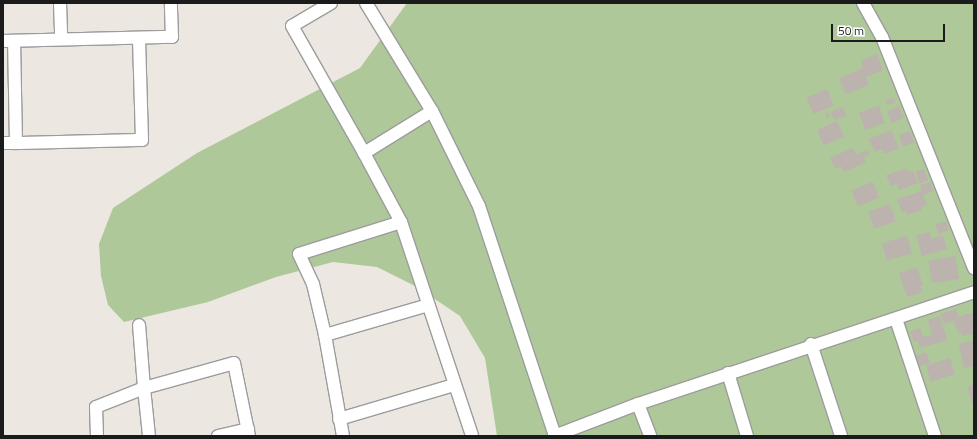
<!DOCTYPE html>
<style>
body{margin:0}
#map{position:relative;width:977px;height:439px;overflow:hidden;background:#ece7e1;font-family:"Titillium Web",sans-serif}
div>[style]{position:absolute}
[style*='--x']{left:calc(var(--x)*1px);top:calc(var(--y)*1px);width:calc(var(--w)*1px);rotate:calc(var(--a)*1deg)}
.forest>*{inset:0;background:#aec899}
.building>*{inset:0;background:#bcb2ae;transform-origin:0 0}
.roads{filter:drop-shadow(1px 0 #9c9c9c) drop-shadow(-1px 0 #9c9c9c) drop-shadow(0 1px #9c9c9c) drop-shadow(0 -1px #9c9c9c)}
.street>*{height:12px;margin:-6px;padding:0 6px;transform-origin:6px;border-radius:6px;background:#fff}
span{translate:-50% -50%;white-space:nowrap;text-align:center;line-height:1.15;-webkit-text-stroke:4px #fff;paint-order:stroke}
.frame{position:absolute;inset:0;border:4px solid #1b1b1b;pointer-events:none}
.scale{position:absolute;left:831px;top:24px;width:114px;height:18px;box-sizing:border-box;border:2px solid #1b1b1b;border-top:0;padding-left:5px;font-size:12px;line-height:14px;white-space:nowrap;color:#1b1b1b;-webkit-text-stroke:3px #fff;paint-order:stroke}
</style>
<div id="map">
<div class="forest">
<div style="clip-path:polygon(407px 3px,974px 3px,974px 436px,497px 436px,485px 358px,460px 316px,417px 287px,377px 267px,333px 262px,276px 277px,208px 302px,124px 322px,108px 305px,101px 276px,99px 244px,113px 208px,197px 153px,360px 68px)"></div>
</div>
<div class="building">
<div style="clip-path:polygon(877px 54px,883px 70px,866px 77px,869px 85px,846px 94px,839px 78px,863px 68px,861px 61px)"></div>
<div style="left:827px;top:89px;width:18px;height:22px;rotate:68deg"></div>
<div style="left:894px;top:98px;width:5px;height:8px;rotate:79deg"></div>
<div style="left:879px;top:106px;width:18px;height:21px;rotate:71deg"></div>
<div style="left:899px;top:106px;width:13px;height:13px;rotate:67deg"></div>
<div style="left:843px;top:107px;width:9px;height:13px;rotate:69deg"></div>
<div style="clip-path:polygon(825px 113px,829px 113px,830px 118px,826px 118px)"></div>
<div style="left:837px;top:121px;width:17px;height:22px;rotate:66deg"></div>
<div style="clip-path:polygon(891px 130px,899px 148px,884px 154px,882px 149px,875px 152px,869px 139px)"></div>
<div style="left:910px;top:131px;width:12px;height:12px;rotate:70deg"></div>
<div style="clip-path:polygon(853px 148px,856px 155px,867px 150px,869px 155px,864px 158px,866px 162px,844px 172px,841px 166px,835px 169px,830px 158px)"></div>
<div style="clip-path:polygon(907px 168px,908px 172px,913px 171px,918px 183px,899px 190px,897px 184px,891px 186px,886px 175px)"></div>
<div style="left:924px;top:169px;width:12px;height:9px;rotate:70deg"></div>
<div style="left:873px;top:182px;width:17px;height:23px;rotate:69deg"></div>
<div style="clip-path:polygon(930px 182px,933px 191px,923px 195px,927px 205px,921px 207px,922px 210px,907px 215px,906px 211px,902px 213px,897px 199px,922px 191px,920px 185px)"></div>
<div style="left:890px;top:204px;width:18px;height:23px;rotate:71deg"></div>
<div style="left:946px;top:221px;width:10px;height:11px;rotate:73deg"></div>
<div style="clip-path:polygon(929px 232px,931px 239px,943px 235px,947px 249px,922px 256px,916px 236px)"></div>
<div style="left:907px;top:236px;width:18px;height:26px;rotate:74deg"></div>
<div style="left:955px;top:256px;width:23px;height:27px;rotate:80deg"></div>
<div style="clip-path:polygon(917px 267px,923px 285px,920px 286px,922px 292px,907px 297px,899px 273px)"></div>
<div style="clip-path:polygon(956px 309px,958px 317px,970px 313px,974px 315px,974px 334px,962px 336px,961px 332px,958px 333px,954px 321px,944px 324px,941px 314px)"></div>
<div style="clip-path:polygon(940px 316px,947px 340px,920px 348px,918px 341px,914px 342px,910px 331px,920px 328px,923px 337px,932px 335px,928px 320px)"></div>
<div style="clip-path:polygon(974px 340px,974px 366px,964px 368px,959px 344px)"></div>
<div style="left:926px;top:352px;width:11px;height:12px;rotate:68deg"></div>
<div style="left:950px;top:358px;width:17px;height:25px;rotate:73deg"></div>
<div style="clip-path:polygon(974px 384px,974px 403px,972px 403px,967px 386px)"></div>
</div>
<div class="roads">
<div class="street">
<div style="--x:60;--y:3;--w:36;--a:88"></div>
<div style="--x:331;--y:3;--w:45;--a:149.5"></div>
<div style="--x:292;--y:26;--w:146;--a:60.4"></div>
<div style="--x:366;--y:3;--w:127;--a:58.6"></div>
<div style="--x:432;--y:111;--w:106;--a:63.7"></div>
<div style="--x:479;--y:206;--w:242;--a:71.7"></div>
<div style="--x:863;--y:3;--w:39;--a:61"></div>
<div style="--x:882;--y:37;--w:249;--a:68.3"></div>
<div style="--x:3;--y:41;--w:169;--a:-1.4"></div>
<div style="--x:172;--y:37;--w:34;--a:-92"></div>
<div style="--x:432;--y:111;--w:80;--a:148.3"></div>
<div style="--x:364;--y:153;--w:78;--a:61.8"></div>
<div style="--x:401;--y:222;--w:225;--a:71.6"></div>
<div style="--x:3;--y:143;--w:13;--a:0"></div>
<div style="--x:16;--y:143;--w:102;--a:-91.1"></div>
<div style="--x:16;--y:143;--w:126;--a:-1.4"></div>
<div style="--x:142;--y:140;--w:102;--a:-91.7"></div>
<div style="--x:896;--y:319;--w:123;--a:71.6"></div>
<div style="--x:325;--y:335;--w:52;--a:-103.2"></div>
<div style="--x:313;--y:284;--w:33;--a:-115"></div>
<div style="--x:299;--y:254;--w:107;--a:-17.4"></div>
<div style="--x:811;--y:344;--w:97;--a:71.9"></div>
<div style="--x:728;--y:373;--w:66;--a:73.2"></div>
<div style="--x:638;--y:404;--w:34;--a:69"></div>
<div style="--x:339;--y:419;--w:120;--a:-16.5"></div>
<div style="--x:97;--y:436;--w:29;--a:-92"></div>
<div style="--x:96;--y:407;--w:52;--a:-21.6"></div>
<div style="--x:144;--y:388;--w:63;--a:-94.5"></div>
<div style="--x:149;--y:436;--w:48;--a:-95.9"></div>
<div style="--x:144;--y:388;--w:93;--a:-15.5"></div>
<div style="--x:234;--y:363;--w:75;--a:78.4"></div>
<div style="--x:218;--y:436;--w:31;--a:-13"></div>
<div style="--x:343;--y:436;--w:103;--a:-100.1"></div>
<div style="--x:325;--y:335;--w:107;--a:-16.2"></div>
<div style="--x:554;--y:436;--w:90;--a:-20.9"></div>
<div style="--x:638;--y:404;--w:354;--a:-18.4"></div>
</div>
</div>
<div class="frame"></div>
<div class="scale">50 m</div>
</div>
